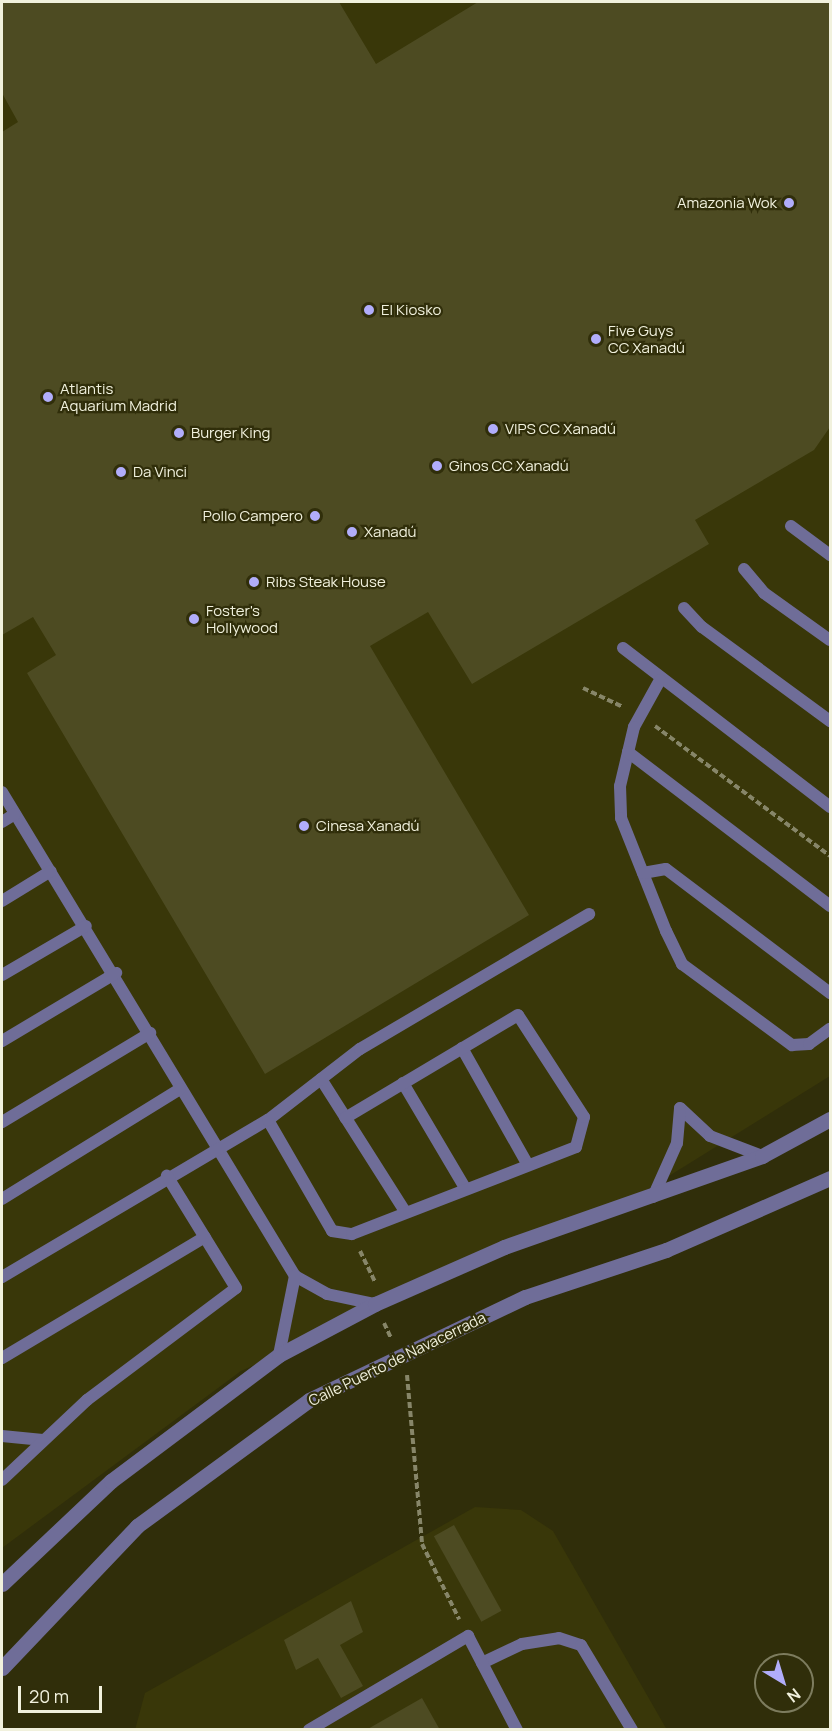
<!DOCTYPE html>
<meta charset="utf-8">
<style>
body{margin:0}
#map{position:relative;width:832px;height:1731px;overflow:hidden;background:#302e0a;font-family:Manrope,sans-serif}
div>[style]{position:absolute}
[style*='--x']{left:calc(var(--x)*1px);top:calc(var(--y)*1px);width:calc(var(--w)*1px);rotate:calc(var(--a)*1deg)}
.built>*{inset:0;background:#393709}
.building>*{inset:0;background:#4d4b22;transform-origin:0 0}
.path>*{height:4px;margin-top:-2px;transform-origin:0;background:repeating-linear-gradient(90deg,#878669 0 6px,transparent 0 9px)}
.service>*{height:12px;margin:-6px;padding:0 6px;transform-origin:6px;border-radius:6px;background:#6f6d98}
.tertiary>*{height:15px;margin:-7.5px;padding:0 7.5px;transform-origin:7.5px;border-radius:7.5px;background:#6f6d98}
.dots>*{width:16px;height:16px;translate:-50% -50%;box-sizing:border-box;border:3px solid #302e0a;border-radius:50%}
span{translate:-50% -50%;white-space:nowrap;text-align:center;line-height:1.15;-webkit-text-stroke:4.5px #302e0a;paint-order:stroke}
.poi-label{font-size:15px;color:#f1f1dd}
.right{translate:-100% -50%;text-align:right}
.left{translate:0 -50%;text-align:left}
.street-label{font-size:15px;color:#f1f1dd}
.frame{position:absolute;inset:0;border:3px solid #f1f1dd;pointer-events:none}
.north{position:absolute;left:754px;top:1653px;width:60px;height:60px;box-sizing:border-box;background:#302e0a;border:2px solid #7d7c5e;border-radius:50%;rotate:142deg;font-size:16px;font-weight:700;line-height:24px;text-align:center;color:#f1f1dd}
.north::after{content:'';display:block;margin:auto;width:21px;height:27px;background:#b1adfa;clip-path:polygon(50% 0,100% 100%,50% 72%,0 100%)}
.scale{position:absolute;left:18px;top:1686px;width:84px;height:27px;box-sizing:border-box;border:3px solid #f1f1dd;border-top:0;padding-left:8px;font-size:18px;line-height:21px;white-space:nowrap;color:#f1f1dd;-webkit-text-stroke:4px #302e0a;paint-order:stroke}
</style>
<div id="map">
<div class="built">
<div style="clip-path:polygon(2px 2px,830px 2px,830px 1076px,648px 1189px,241px 1371px,2px 1548px)"></div>
<div style="clip-path:polygon(475px 1507px,521px 1510px,553px 1531px,667px 1730px,135px 1730px,145px 1693px)"></div>
</div>
<div class="building">
<div style="clip-path:polygon(2px 2px,339px 2px,376px 64px,478px 2px,830px 2px,830px 427px,814px 450px,695px 520px,709px 544px,472px 684px,428px 612px,370px 646px,529px 915px,265px 1074px,27px 673px,56px 655px,33px 617px,2px 635px,2px 132px,18px 122px,2px 93px)"></div>
<div style="left:454px;top:1525px;width:98px;height:23px;rotate:61deg"></div>
<div style="clip-path:polygon(351px 1601px,363px 1632px,340px 1645px,363px 1686px,341px 1698px,318px 1658px,296px 1670px,284px 1640px)"></div>
<div style="clip-path:polygon(422px 1698px,440px 1730px,366px 1730px)"></div>
</div>
<div class="path">
<div style="--x:583;--y:688;--w:44;--a:25.4"></div>
<div style="--x:655;--y:726;--w:218;--a:36.6"></div>
<div style="--x:360;--y:1251;--w:34;--a:64"></div>
<div style="--x:384;--y:1323;--w:17;--a:65"></div>
<div style="--x:407;--y:1375;--w:170;--a:84.9"></div>
<div style="--x:422;--y:1544;--w:84;--a:63.7"></div>
</div>
<div class="service">
<div style="--x:791;--y:526;--w:49;--a:36.6"></div>
<div style="--x:744;--y:569;--w:31;--a:50"></div>
<div style="--x:764;--y:593;--w:81;--a:35.5"></div>
<div style="--x:684;--y:608;--w:26;--a:47"></div>
<div style="--x:702;--y:627;--w:159;--a:36.3"></div>
<div style="--x:623;--y:648;--w:261;--a:37.5"></div>
<div style="--x:660;--y:680;--w:54;--a:119"></div>
<div style="--x:634;--y:727;--w:61;--a:103.3"></div>
<div style="--x:620;--y:786;--w:32;--a:88"></div>
<div style="--x:621;--y:818;--w:122;--a:68.3"></div>
<div style="--x:666;--y:931;--w:37;--a:64"></div>
<div style="--x:682;--y:964;--w:137;--a:36.4"></div>
<div style="--x:792;--y:1045;--w:17;--a:-3"></div>
<div style="--x:809;--y:1044;--w:26;--a:-36"></div>
<div style="--x:628;--y:752;--w:254;--a:37.3"></div>
<div style="--x:2;--y:792;--w:566;--a:58.81"></div>
<div style="--x:295;--y:1276;--w:37;--a:29"></div>
<div style="--x:327;--y:1294;--w:49;--a:11.8"></div>
<div style="--x:2;--y:822;--w:15;--a:-32"></div>
<div style="--x:643;--y:873;--w:23;--a:-10"></div>
<div style="--x:666;--y:869;--w:206;--a:37.1"></div>
<div style="--x:2;--y:901;--w:57;--a:-31.5"></div>
<div style="--x:2;--y:975;--w:97;--a:-30.3"></div>
<div style="--x:2;--y:1041;--w:133;--a:-30.8"></div>
<div style="--x:462;--y:1048;--w:134;--a:60.6"></div>
<div style="--x:321;--y:1079;--w:155;--a:57.6"></div>
<div style="--x:403;--y:1083;--w:122;--a:59.4"></div>
<div style="--x:680;--y:1108;--w:41;--a:43"></div>
<div style="--x:710;--y:1136;--w:56;--a:21"></div>
<div style="--x:268;--y:1120;--w:128;--a:60"></div>
<div style="--x:332;--y:1231;--w:20;--a:9"></div>
<div style="--x:352;--y:1234;--w:240;--a:-21.2"></div>
<div style="--x:576;--y:1147;--w:31;--a:-75"></div>
<div style="--x:584;--y:1117;--w:121;--a:-122.9"></div>
<div style="--x:518;--y:1015;--w:201;--a:149.2"></div>
<div style="--x:2;--y:1122;--w:173;--a:-31"></div>
<div style="--x:653;--y:1197;--w:59;--a:-66"></div>
<div style="--x:677;--y:1143;--w:35;--a:-85"></div>
<div style="--x:2;--y:1199;--w:209;--a:-31.7"></div>
<div style="--x:2;--y:1277;--w:309;--a:-30.6"></div>
<div style="--x:268;--y:1120;--w:116;--a:-37.7"></div>
<div style="--x:360;--y:1049;--w:266;--a:-30.5"></div>
<div style="--x:279;--y:1355;--w:81;--a:-78.6"></div>
<div style="--x:2;--y:1358;--w:236;--a:-30.8"></div>
<div style="--x:2;--y:1436;--w:41;--a:5.6"></div>
<div style="--x:2;--y:1480;--w:117;--a:-43.3"></div>
<div style="--x:87;--y:1400;--w:186;--a:-36.9"></div>
<div style="--x:236;--y:1288;--w:132;--a:-121.6"></div>
<div style="--x:482;--y:1663;--w:44;--a:-25.4"></div>
<div style="--x:522;--y:1644;--w:37;--a:-9"></div>
<div style="--x:559;--y:1638;--w:23;--a:18"></div>
<div style="--x:581;--y:1645;--w:99;--a:59"></div>
<div style="--x:309;--y:1730;--w:185;--a:-30.6"></div>
<div style="--x:468;--y:1636;--w:106;--a:62.5"></div>
</div>
<div class="tertiary">
<div style="--x:2;--y:1584;--w:150;--a:-43.4"></div>
<div style="--x:111;--y:1481;--w:210;--a:-36.9"></div>
<div style="--x:279;--y:1355;--w:109;--a:-28"></div>
<div style="--x:375;--y:1304;--w:141;--a:-23.8"></div>
<div style="--x:504;--y:1247;--w:274;--a:-19.4"></div>
<div style="--x:762;--y:1156;--w:77;--a:-28.6"></div>
<div style="--x:2;--y:1668;--w:196;--a:-46.4"></div>
<div style="--x:137;--y:1526;--w:213;--a:-36.2"></div>
<div style="--x:309;--y:1400;--w:239;--a:-25.5"></div>
<div style="--x:525;--y:1297;--w:149;--a:-18.4"></div>
<div style="--x:666;--y:1250;--w:179;--a:-23.7"></div>
</div>
<div class="dots">
<div style="left:789px;top:203px;background:#b1adfa"></div>
<div style="left:369px;top:310px;background:#b1adfa"></div>
<div style="left:596px;top:339px;background:#b1adfa"></div>
<div style="left:48px;top:397px;background:#b1adfa"></div>
<div style="left:493px;top:429px;background:#b1adfa"></div>
<div style="left:179px;top:433px;background:#b1adfa"></div>
<div style="left:437px;top:466px;background:#b1adfa"></div>
<div style="left:121px;top:472px;background:#b1adfa"></div>
<div style="left:315px;top:516px;background:#b1adfa"></div>
<div style="left:352px;top:532px;background:#b1adfa"></div>
<div style="left:254px;top:582px;background:#b1adfa"></div>
<div style="left:194px;top:619px;background:#b1adfa"></div>
<div style="left:304px;top:826px;background:#b1adfa"></div>
</div>
<div class="poi-label">
<span class="right" style="left:777px;top:203px">Amazonia Wok</span>
<span class="left" style="left:381px;top:310px">El Kiosko</span>
<span class="left" style="left:608px;top:339px">Five Guys<br>CC Xanadú</span>
<span class="left" style="left:60px;top:397px">Atlantis<br>Aquarium Madrid</span>
<span class="left" style="left:505px;top:429px">VIPS CC Xanadú</span>
<span class="left" style="left:191px;top:433px">Burger King</span>
<span class="left" style="left:449px;top:466px">Ginos CC Xanadú</span>
<span class="left" style="left:133px;top:472px">Da Vinci</span>
<span class="right" style="left:303px;top:516px">Pollo Campero</span>
<span class="left" style="left:364px;top:532px">Xanadú</span>
<span class="left" style="left:266px;top:582px">Ribs Steak House</span>
<span class="left" style="left:206px;top:619px">Foster's<br>Hollywood</span>
<span class="left" style="left:316px;top:826px">Cinesa Xanadú</span>
</div>
<div class="street-label">
<span style="left:397px;top:1359px;rotate:-26deg">Calle Puerto de Navacerrada</span>
</div>
<div class="frame"></div>
<div class="north">N</div>
<div class="scale">20 m</div>
</div>
